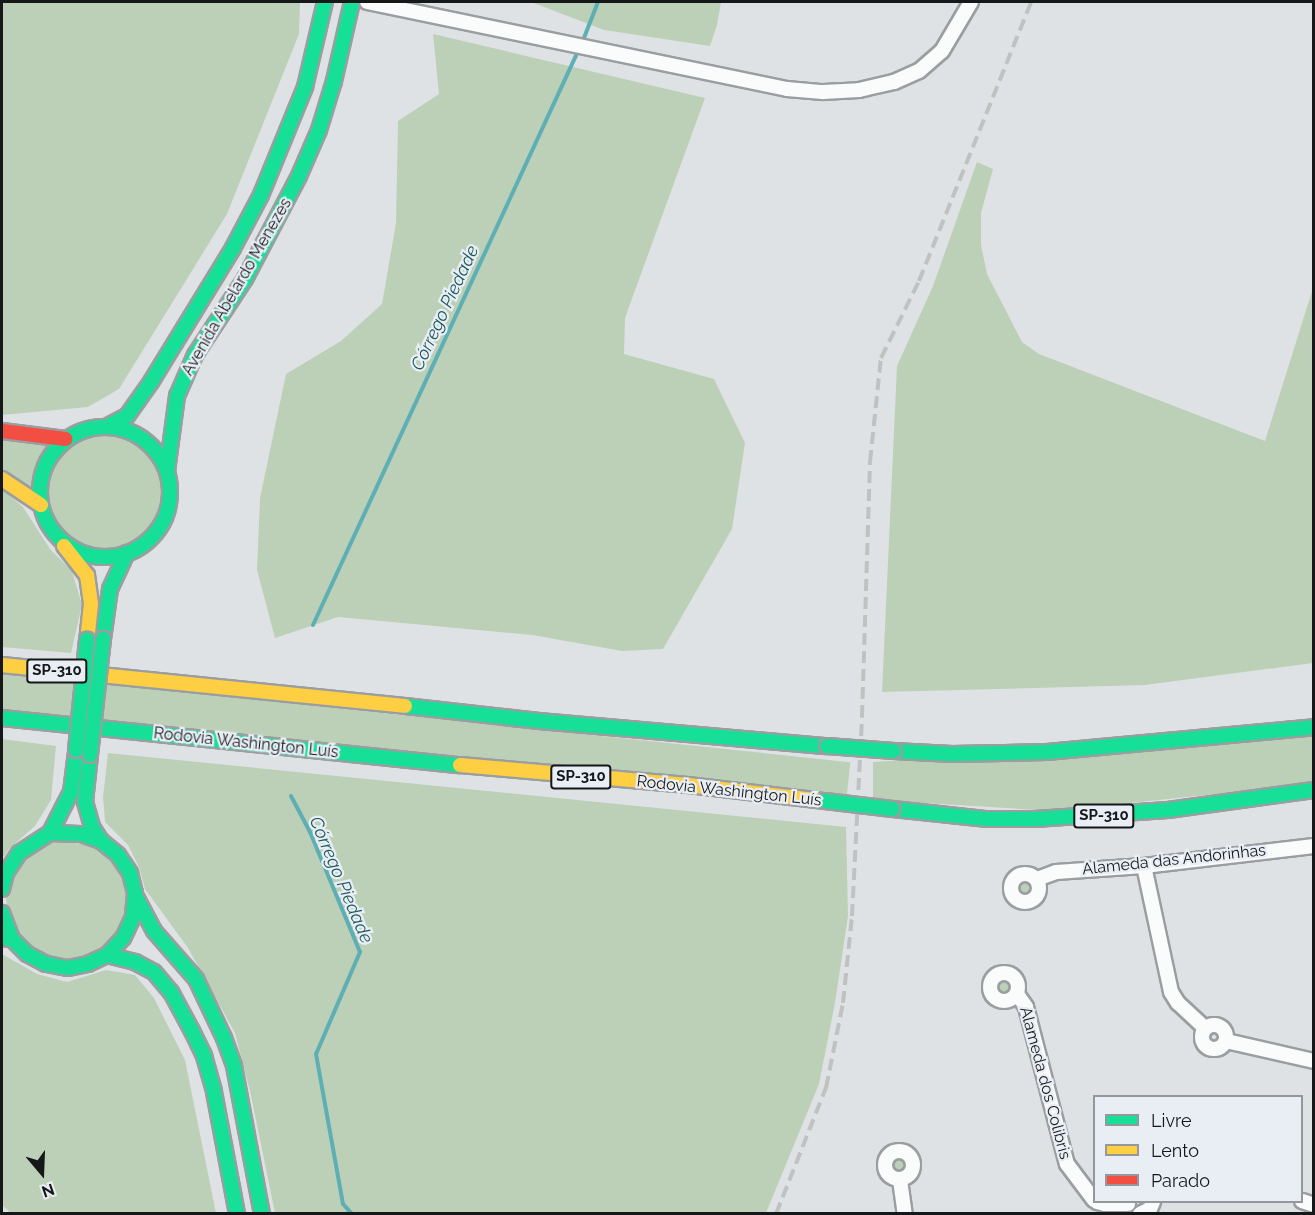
<!DOCTYPE html>
<meta charset="utf-8">
<style>
body{margin:0}
#map{position:relative;width:1315px;height:1215px;overflow:hidden;background:#dfe2e5;font-family:Raleway,sans-serif}
div>[style]{position:absolute}
[style*='--x']{left:calc(var(--x)*1px);top:calc(var(--y)*1px);width:calc(var(--w)*1px);rotate:calc(var(--a)*1deg)}
.green>*{inset:0;background:#bcd0b8;transform-origin:0 0}
.round{border-radius:50%}
.stream>*{height:4px;margin:-2px;padding:0 2px;transform-origin:2px;border-radius:2px;background:#5dafb4}
.roads{filter:drop-shadow(2px 0 #9b9ea0) drop-shadow(-2px 0 #9b9ea0) drop-shadow(0 2px #9b9ea0) drop-shadow(0 -2px #9b9ea0)}
.street>*{height:14px;margin:-7px;padding:0 7px;transform-origin:7px;border-radius:7px;background:#fafbfb}
.street>.ring{margin:-7px;padding:0;box-sizing:content-box;background:none;border:14px solid #fafbfb;border-radius:50%}
.fast>*{height:14px;margin:-7px;padding:0 7px;transform-origin:7px;border-radius:7px;background:#16e098}
.fast>.ring{margin:-7px;padding:0;box-sizing:content-box;background:none;border:14px solid #16e098;border-radius:50%}
.slow>*{height:14px;margin:-7px;padding:0 7px;transform-origin:7px;border-radius:7px;background:#ffcf43}
.jam>*{height:14px;margin:-7px;padding:0 7px;transform-origin:7px;border-radius:7px;background:#f24e42}
.rail>*{height:4px;margin-top:-2px;transform-origin:0;background:repeating-linear-gradient(90deg,#c0c1c1 0 12px,transparent 0 18px)}
.bridges{filter:drop-shadow(2px 0 #9b9ea0) drop-shadow(-2px 0 #9b9ea0) drop-shadow(0 2px #9b9ea0) drop-shadow(0 -2px #9b9ea0)}
.fast-bridge>*{height:14px;margin:-7px;padding:0 7px;transform-origin:7px;border-radius:7px;background:#16e098}
span{translate:-50% -50%;white-space:nowrap;text-align:center;line-height:1.15;-webkit-text-stroke:4.5px #e9eef5;paint-order:stroke}
.shield-label span{padding:2px 4px;background:#e9eef5;border:2px solid;border-radius:4px;-webkit-text-stroke-width:0}
.shield-label{font-size:15px;color:#151719;font-weight:700}
.street-label{font-size:16px;color:#151719}
.water-label{font-size:18px;color:#1b585b;font-style:italic}
.frame{position:absolute;inset:0;border:3px solid #151719;pointer-events:none}
.legend{position:absolute;left:1093px;top:1095px;width:210px;height:108px;box-sizing:border-box;background:#e9eef5;border:2px solid #94989d;margin:0;padding:8px 10px;list-style:none;font-size:18px;color:#151719}
.legend li{display:flex;align-items:center;gap:12px;height:30px}
.legend b{width:30px;border:2px solid #94989d}
.north{position:absolute;left:12px;top:1143px;width:60px;height:60px;-webkit-text-stroke:4px #e9eef5;paint-order:stroke;rotate:161deg;font-size:16px;font-weight:700;line-height:24px;text-align:center;color:#151719}
.north::after{content:'';display:block;margin:auto;width:21px;height:27px;background:#151719;clip-path:polygon(50% 0,100% 100%,50% 72%,0 100%)}
</style>
<div id="map">
<div class="green">
<div style="clip-path:polygon(2px 2px,300px 2px,299px 34px,227px 214px,119px 389px,88px 407px,2px 415px)"></div>
<div style="clip-path:polygon(531px 2px,721px 2px,717px 25px,710px 46px,604px 30px)"></div>
<div style="clip-path:polygon(433px 34px,705px 98px,625px 318px,624px 354px,714px 379px,745px 443px,732px 529px,663px 649px,622px 651px,532px 635px,338px 617px,275px 638px,257px 570px,260px 498px,286px 374px,341px 341px,382px 304px,396px 223px,398px 121px,439px 94px)"></div>
<div style="clip-path:polygon(977px 162px,993px 169px,981px 213px,981px 245px,987px 274px,1022px 342px,1039px 354px,1265px 441px,1313px 288px,1313px 663px,1145px 685px,882px 692px,897px 366px,933px 286px)"></div>
<div class="round" style="left:45px;top:432px;width:120px;height:120px"></div>
<div style="clip-path:polygon(2px 435px,54px 446px,39px 471px,36px 494px,2px 475px)"></div>
<div style="clip-path:polygon(2px 489px,23px 507px,50px 549px,72px 571px,82px 605px,71px 653px,2px 647px)"></div>
<div style="left:2px;top:673px;width:853px;height:37px;rotate:6deg"></div>
<div style="clip-path:polygon(1313px 734px,1313px 784px,1053px 811px,873px 800px,873px 762px)"></div>
<div style="clip-path:polygon(2px 739px,56px 746px,51px 800px,35px 826px,10px 848px,2px 859px)"></div>
<div style="clip-path:polygon(108px 753px,846px 827px,848px 916px,835px 1003px,819px 1084px,766px 1213px,275px 1213px,250px 1091px,235px 1033px,188px 948px,145px 889px,139px 867px,128px 845px,105px 822px,103px 797px)"></div>
<div style="clip-path:polygon(54px 841px,93px 845px,122px 872px,128px 912px,108px 946px,71px 962px,33px 951px,9px 919px,6px 899px,10px 880px,20px 862px)"></div>
<div class="round" style="left:1017px;top:880px;width:16px;height:16px"></div>
<div style="clip-path:polygon(2px 954px,37px 974px,67px 982px,106px 970px,135px 975px,154px 998px,185px 1060px,216px 1213px,12px 1214px,2px 1205px)"></div>
<div class="round" style="left:996px;top:979px;width:16px;height:16px"></div>
<div class="round" style="left:891px;top:1157px;width:16px;height:16px"></div>
</div>
<div class="stream">
<div style="--x:582;--y:43;--w:44;--a:-68.7"></div>
<div style="--x:313;--y:625;--w:634;--a:-65.21"></div>
<div style="--x:291;--y:796;--w:41;--a:62.2"></div>
<div style="--x:310;--y:832;--w:130;--a:67.4"></div>
<div style="--x:360;--y:952;--w:111;--a:113.3"></div>
<div style="--x:316;--y:1054;--w:152;--a:79.8"></div>
<div style="--x:343;--y:1204;--w:13;--a:48"></div>
</div>
<div class="roads">
<div class="street">
<div style="--x:367;--y:2;--w:429;--a:11.7"></div>
<div style="--x:787;--y:89;--w:36;--a:5"></div>
<div style="--x:823;--y:92;--w:36;--a:-3"></div>
<div style="--x:859;--y:90;--w:36;--a:-13"></div>
<div style="--x:894;--y:82;--w:27;--a:-24"></div>
<div style="--x:919;--y:71;--w:30;--a:-41"></div>
<div style="--x:942;--y:51;--w:57;--a:-59.4"></div>
<div style="--x:1144;--y:866;--w:129;--a:77.9"></div>
<div style="--x:1171;--y:992;--w:13;--a:58"></div>
<div style="--x:1178;--y:1003;--w:37;--a:43"></div>
<div class="ring" style="left:1011px;top:874px;width:14px;height:14px"></div>
<div style="--x:1037;--y:879;--w:20;--a:-20"></div>
<div style="--x:1056;--y:872;--w:88;--a:-3.9"></div>
<div style="--x:1144;--y:866;--w:171;--a:-6.7"></div>
<div class="ring" style="left:990px;top:973px;width:14px;height:14px"></div>
<div style="--x:1017;--y:994;--w:16;--a:55"></div>
<div style="--x:1026;--y:1007;--w:162;--a:75.4"></div>
<div style="--x:1067;--y:1164;--w:45;--a:53.1"></div>
<div class="ring" style="left:1202px;top:1025px;width:10px;height:10px"></div>
<div style="--x:1226;--y:1041;--w:90;--a:12.8"></div>
<div class="ring" style="left:885px;top:1151px;width:14px;height:14px"></div>
<div style="--x:900;--y:1180;--w:34;--a:82"></div>
<div style="--x:1302;--y:1201;--w:13;--a:18"></div>
<div style="--x:1097;--y:1202;--w:8;--a:14"></div>
<div style="--x:1105;--y:1204;--w:23;--a:0"></div>
<div style="--x:1140;--y:1214;--w:11;--a:-27"></div>
<div style="--x:1150;--y:1209;--w:8;--a:-67"></div>
</div>
<div class="fast">
<div style="--x:108;--y:426;--w:21;--a:-28"></div>
<div style="--x:127;--y:416;--w:42;--a:-54.8"></div>
<div style="--x:151;--y:382;--w:157;--a:-58.5"></div>
<div style="--x:233;--y:248;--w:60;--a:-62.2"></div>
<div style="--x:261;--y:195;--w:117;--a:-67.8"></div>
<div style="--x:305;--y:87;--w:87;--a:-76.8"></div>
<div class="ring" style="left:40px;top:427px;width:116px;height:116px"></div>
<div style="--x:167;--y:471;--w:76;--a:-82.4"></div>
<div style="--x:177;--y:396;--w:45;--a:-66.3"></div>
<div style="--x:195;--y:355;--w:91;--a:-56.7"></div>
<div style="--x:245;--y:279;--w:116;--a:-62.3"></div>
<div style="--x:299;--y:176;--w:50;--a:-66.5"></div>
<div style="--x:319;--y:130;--w:51;--a:-73"></div>
<div style="--x:334;--y:81;--w:81;--a:-77.2"></div>
<div style="--x:103;--y:639;--w:50;--a:-82"></div>
<div style="--x:110;--y:589;--w:40;--a:-65"></div>
<div style="--x:405;--y:706;--w:135;--a:6.4"></div>
<div style="--x:539;--y:721;--w:289;--a:5"></div>
<div style="--x:2;--y:718;--w:460;--a:5.9"></div>
<div style="--x:894;--y:751;--w:58;--a:3"></div>
<div style="--x:952;--y:754;--w:95;--a:-1.2"></div>
<div style="--x:1047;--y:752;--w:268;--a:-5.3"></div>
<div style="--x:90;--y:755;--w:47;--a:96.1"></div>
<div style="--x:85;--y:802;--w:26;--a:74"></div>
<div style="--x:92;--y:827;--w:17;--a:57"></div>
<div style="--x:893;--y:809;--w:95;--a:6.1"></div>
<div style="--x:987;--y:819;--w:48;--a:0"></div>
<div style="--x:1035;--y:819;--w:133;--a:-3.9"></div>
<div style="--x:1168;--y:810;--w:147;--a:-7.8"></div>
<div style="--x:50;--y:833;--w:46;--a:-62.9"></div>
<div style="--x:71;--y:792;--w:40;--a:-82.9"></div>
<div style="--x:2;--y:875;--w:4;--a:-27"></div>
<div style="--x:2;--y:889;--w:16;--a:-76"></div>
<div style="--x:6;--y:873;--w:24;--a:-57"></div>
<div style="--x:19;--y:853;--w:37;--a:-33"></div>
<div style="--x:50;--y:833;--w:31;--a:2"></div>
<div style="--x:81;--y:834;--w:21;--a:19"></div>
<div style="--x:101;--y:841;--w:22;--a:39"></div>
<div style="--x:118;--y:855;--w:22;--a:56"></div>
<div style="--x:130;--y:873;--w:21;--a:76"></div>
<div style="--x:135;--y:893;--w:24;--a:95"></div>
<div style="--x:133;--y:917;--w:23;--a:115"></div>
<div style="--x:123;--y:938;--w:23;--a:133"></div>
<div style="--x:107;--y:955;--w:21;--a:155"></div>
<div style="--x:88;--y:964;--w:21;--a:169"></div>
<div style="--x:67;--y:968;--w:21;--a:-169"></div>
<div style="--x:46;--y:964;--w:21;--a:-152"></div>
<div style="--x:27;--y:954;--w:21;--a:-135"></div>
<div style="--x:12;--y:939;--w:28;--a:-111"></div>
<div style="--x:136;--y:897;--w:38;--a:62"></div>
<div style="--x:154;--y:931;--w:64;--a:48.8"></div>
<div style="--x:196;--y:979;--w:65;--a:64.6"></div>
<div style="--x:224;--y:1038;--w:30;--a:70"></div>
<div style="--x:234;--y:1066;--w:151;--a:79.3"></div>
<div style="--x:2;--y:938;--w:10;--a:6"></div>
<div style="--x:107;--y:955;--w:29;--a:14"></div>
<div style="--x:135;--y:962;--w:21;--a:28"></div>
<div style="--x:154;--y:972;--w:26;--a:50"></div>
<div style="--x:171;--y:992;--w:44;--a:61.7"></div>
<div style="--x:192;--y:1031;--w:28;--a:64"></div>
<div style="--x:204;--y:1056;--w:37;--a:74"></div>
<div style="--x:214;--y:1092;--w:124;--a:79.3"></div>
</div>
<div class="slow">
<div style="--x:2;--y:479;--w:47;--a:33.7"></div>
<div style="--x:64;--y:546;--w:37;--a:52"></div>
<div style="--x:87;--y:575;--w:29;--a:82"></div>
<div style="--x:91;--y:604;--w:36;--a:96"></div>
<div style="--x:2;--y:665;--w:405;--a:5.8"></div>
<div style="--x:460;--y:765;--w:229;--a:5"></div>
<div style="--x:688;--y:785;--w:138;--a:6.7"></div>
</div>
<div class="jam">
<div style="--x:2;--y:431;--w:64;--a:7.2"></div>
</div>
</div>
<div class="rail">
<div style="--x:776;--y:1214;--w:136;--a:-68.4"></div>
<div style="--x:826;--y:1088;--w:87;--a:-78.7"></div>
<div style="--x:843;--y:1003;--w:87;--a:-84.1"></div>
<div style="--x:852;--y:916;--w:199;--a:-87.1"></div>
<div style="--x:862;--y:717;--w:255;--a:-88.2"></div>
<div style="--x:870;--y:462;--w:105;--a:-84"></div>
<div style="--x:881;--y:358;--w:86;--a:-63.7"></div>
<div style="--x:919;--y:281;--w:301;--a:-68.1"></div>
</div>
<div class="bridges">
<div class="fast-bridge">
<div style="--x:827;--y:746;--w:67;--a:4.3"></div>
<div style="--x:76;--y:750;--w:111;--a:-84.3"></div>
<div style="--x:90;--y:755;--w:117;--a:-83.6"></div>
<div style="--x:825;--y:801;--w:68;--a:6.7"></div>
</div>
</div>
<div class="shield-label">
<span style="left:57px;top:671px">SP-310</span>
<span style="left:581px;top:777px">SP-310</span>
<span style="left:1104px;top:816px">SP-310</span>
</div>
<div class="street-label">
<span style="left:237px;top:287px;rotate:-60deg">Avenida Abelardo Menezes</span>
<span style="left:246px;top:743px;rotate:6deg">Rodovia Washington Luís</span>
<span style="left:729px;top:791px;rotate:6deg">Rodovia Washington Luís</span>
<span style="left:1174px;top:860px;rotate:-6deg">Alameda das Andorinhas</span>
<span style="left:1045px;top:1083px;rotate:75deg">Alameda dos Colibris</span>
</div>
<div class="water-label">
<span style="left:445px;top:308px;rotate:-65deg">Córrego Piedade</span>
<span style="left:341px;top:880px;rotate:67deg">Córrego Piedade</span>
</div>
<div class="frame"></div>
<ul class="legend">
<li><b style="height:8px;background:#16e098"></b>Livre</li>
<li><b style="height:8px;background:#ffcf43"></b>Lento</li>
<li><b style="height:8px;background:#f24e42"></b>Parado</li>
</ul>
<div class="north">N</div>
</div>
